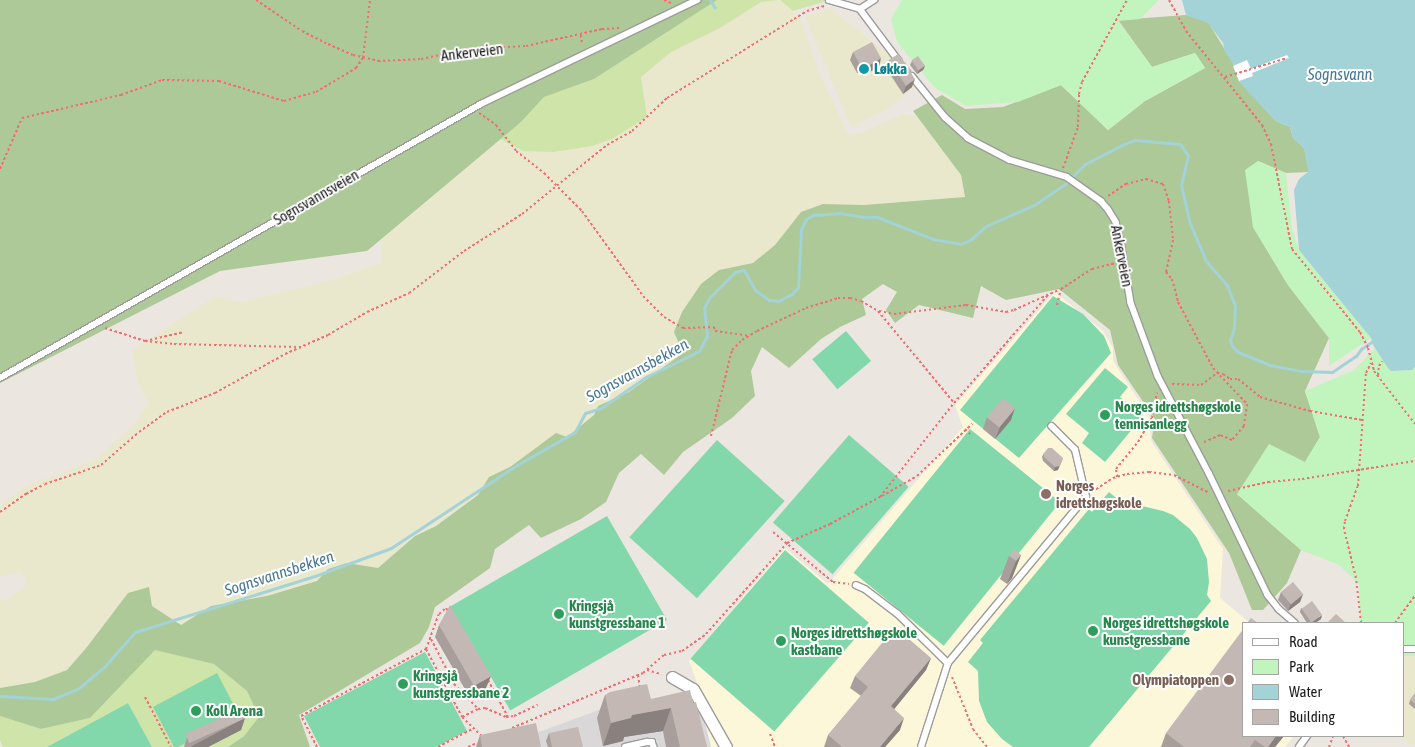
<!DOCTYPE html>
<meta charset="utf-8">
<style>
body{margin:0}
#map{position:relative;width:1415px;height:747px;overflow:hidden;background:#ece6e0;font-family:"Asap Condensed",sans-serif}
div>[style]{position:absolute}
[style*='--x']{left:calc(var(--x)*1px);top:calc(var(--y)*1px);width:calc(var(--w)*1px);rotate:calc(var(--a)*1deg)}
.residential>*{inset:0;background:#d9d7d8}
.education>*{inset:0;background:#fcf7d9}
.farmland>*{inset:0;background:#eae8cc}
.grass>*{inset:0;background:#cee4a9}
.forest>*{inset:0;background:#adc998}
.park>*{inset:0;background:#c2f5be}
.pitch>*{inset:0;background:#82d7ab;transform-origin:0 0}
.water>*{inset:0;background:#a3d2d7}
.pier>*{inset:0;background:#fff}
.stream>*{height:3px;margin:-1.5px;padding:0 1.5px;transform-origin:1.5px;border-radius:1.5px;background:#a3d2d7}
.path>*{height:2px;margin-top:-1px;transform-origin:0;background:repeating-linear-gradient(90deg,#f06d72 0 2.5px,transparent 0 5px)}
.roads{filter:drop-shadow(1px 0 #9c9c9c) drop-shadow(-1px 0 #9c9c9c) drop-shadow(0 1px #9c9c9c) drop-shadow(0 -1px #9c9c9c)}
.service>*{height:5.5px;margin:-2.75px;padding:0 2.75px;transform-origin:2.75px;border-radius:2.75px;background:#fff}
.minor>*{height:11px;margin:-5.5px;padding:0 5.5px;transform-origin:5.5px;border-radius:5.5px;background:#fff}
.wall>*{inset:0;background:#a89e9b}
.shaded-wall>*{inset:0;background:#88817e}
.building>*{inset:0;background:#c3b8b4;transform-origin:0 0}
.dots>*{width:14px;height:14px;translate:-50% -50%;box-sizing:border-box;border:2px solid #fff;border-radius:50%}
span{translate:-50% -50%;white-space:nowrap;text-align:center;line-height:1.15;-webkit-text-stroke:4px #fff;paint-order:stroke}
.street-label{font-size:15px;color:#1b1b1b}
.culture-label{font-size:15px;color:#0d838f;font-weight:700}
.left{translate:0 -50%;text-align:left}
.leisure-label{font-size:15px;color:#27864d;font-weight:700}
.education-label{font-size:15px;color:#785e54;font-weight:700}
.right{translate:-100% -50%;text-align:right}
.water-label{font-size:16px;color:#487894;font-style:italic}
.legend{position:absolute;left:1242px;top:622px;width:162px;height:115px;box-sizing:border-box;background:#fff;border:1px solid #a4a4a4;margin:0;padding:6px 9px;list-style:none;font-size:15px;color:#1b1b1b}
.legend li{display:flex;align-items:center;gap:10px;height:25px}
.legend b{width:25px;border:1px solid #a4a4a4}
</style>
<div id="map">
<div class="residential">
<div style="clip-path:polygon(624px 701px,702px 713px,711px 747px,498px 747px)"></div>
</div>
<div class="education">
<div style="clip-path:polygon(1055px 292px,1103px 331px,1113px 348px,1113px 361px,1149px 416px,1151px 441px,1223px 549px,1220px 598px,1250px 623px,1244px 623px,1244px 736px,1294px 736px,1285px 747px,711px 747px,696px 680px,689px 661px,785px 548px,828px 584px,963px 427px,955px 405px)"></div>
</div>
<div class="farmland">
<div style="clip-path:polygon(780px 0,801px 20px,819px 72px,847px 132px,853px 135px,863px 132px,903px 114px,917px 116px,961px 175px,965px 197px,864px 205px,823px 204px,801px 212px,775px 245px,753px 263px,719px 270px,684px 353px,629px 392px,598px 406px,594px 415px,566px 437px,556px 433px,510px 467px,489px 477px,478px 495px,436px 526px,415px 536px,378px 568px,347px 563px,328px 569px,318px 581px,267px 596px,211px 606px,181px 625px,152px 606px,112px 613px,87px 647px,67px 670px,35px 682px,0 688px,0 600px,4px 601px,24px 588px,27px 580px,20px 572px,0 577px,0 506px,24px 487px,95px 460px,133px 425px,148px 404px,137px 378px,132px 351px,214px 297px,242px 302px,333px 280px,381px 263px,382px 238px,501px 139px,523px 151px,645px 99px,641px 77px,671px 52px,720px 28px,761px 2px)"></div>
<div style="clip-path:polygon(831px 9px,878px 46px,896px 62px,916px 86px,888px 109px,851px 127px,805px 16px)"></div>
<div style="clip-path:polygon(1404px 656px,1415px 656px,1415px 744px,1411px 746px,1399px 736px,1404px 736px)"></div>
</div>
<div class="grass">
<div style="clip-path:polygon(717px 0,779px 0,761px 2px,720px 28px,671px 52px,641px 77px,647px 117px,612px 139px,592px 146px,553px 152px,523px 151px,501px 139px,521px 122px,544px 97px,594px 79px)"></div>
<div style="clip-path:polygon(780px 0,830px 0,793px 11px)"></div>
<div style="clip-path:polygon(155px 649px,214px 664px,247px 691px,259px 717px,244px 736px,228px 747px,152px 747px,128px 703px,47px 747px,3px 747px,0 741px,0 716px,41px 729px,90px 718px)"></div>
</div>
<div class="forest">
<div style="clip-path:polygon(0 0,717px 0,594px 79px,544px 97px,521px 122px,367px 251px,220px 271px,0 383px)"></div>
<div style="clip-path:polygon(1186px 15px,1208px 22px,1233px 63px,1239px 81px,1276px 121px,1290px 127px,1293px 138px,1304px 148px,1308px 167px,1308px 172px,1286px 173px,1258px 161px,1253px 227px,1288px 285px,1329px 338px,1305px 391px,1320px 437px,1305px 462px,1237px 494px,1301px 550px,1287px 583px,1263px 610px,1252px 610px,1229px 553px,1152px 438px,1155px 419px,1118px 365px,1110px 330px,1059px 289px,1006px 300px,981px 286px,973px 318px,919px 305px,895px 323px,886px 310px,897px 292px,883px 284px,862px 299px,866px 315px,840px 327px,821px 339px,789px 368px,762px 347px,751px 371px,755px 396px,732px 418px,683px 452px,664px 475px,641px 454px,619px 473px,606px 502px,581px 519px,541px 538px,529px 525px,495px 549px,490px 568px,435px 607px,429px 627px,420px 643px,299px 715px,310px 747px,228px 747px,244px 736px,259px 717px,247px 691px,214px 664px,155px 650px,90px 718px,41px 729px,0 716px,0 688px,35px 682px,67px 670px,87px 647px,128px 593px,149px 587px,152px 606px,181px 625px,211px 606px,267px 596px,317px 581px,328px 569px,347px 563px,378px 568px,415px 536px,436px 526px,478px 495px,489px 477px,510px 467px,556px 433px,567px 437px,594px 415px,598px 406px,629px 392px,683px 353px,674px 332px,682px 312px,701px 284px,719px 270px,753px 263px,775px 245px,801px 212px,823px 204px,864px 205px,965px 197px,961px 175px,913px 111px,942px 95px,965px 109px,1003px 107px,1061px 85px,1108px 130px,1145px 101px,1205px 68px,1195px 53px,1152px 67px,1118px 20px)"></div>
</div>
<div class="park">
<div style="clip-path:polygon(902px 0,1159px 0,1140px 19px,1118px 21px,1152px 67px,1195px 53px,1205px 68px,1145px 101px,1108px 130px,1061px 85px,1018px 102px,966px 106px,935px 88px,897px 42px,891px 19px)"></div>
<div style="clip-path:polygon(1258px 161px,1286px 173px,1292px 228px,1299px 250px,1371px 338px,1329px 366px,1329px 338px,1288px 285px,1253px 227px,1245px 170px)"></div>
<div style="clip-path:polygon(1375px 348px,1388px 368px,1393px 371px,1410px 370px,1415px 368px,1415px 656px,1404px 656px,1404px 623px,1360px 623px,1359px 584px,1339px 565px,1301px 550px,1237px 494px,1269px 444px,1305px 462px,1320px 437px,1305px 391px,1354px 370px)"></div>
</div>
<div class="pitch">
<div style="clip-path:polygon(1053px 296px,1083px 314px,1104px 336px,1111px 353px,1019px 458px,960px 410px)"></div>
<div style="left:846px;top:331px;width:39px;height:44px;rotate:50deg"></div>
<div style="clip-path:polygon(1105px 368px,1128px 387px,1120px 397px,1143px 416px,1105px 462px,1082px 443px,1089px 433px,1066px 414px)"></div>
<div style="left:970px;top:429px;width:116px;height:185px;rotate:39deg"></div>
<div style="left:849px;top:435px;width:79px;height:116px;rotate:41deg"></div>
<div style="left:717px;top:440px;width:91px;height:131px;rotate:42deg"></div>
<div style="clip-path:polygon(1109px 492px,1127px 507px,1142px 506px,1163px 511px,1173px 515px,1190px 529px,1197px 538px,1207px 559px,1209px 582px,1207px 595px,1211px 601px,1089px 747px,1013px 747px,1002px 739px,987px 722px,979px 701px,978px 671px,968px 662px,983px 643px,980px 640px,1089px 509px,1092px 512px)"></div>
<div style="left:607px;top:516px;width:120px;height:181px;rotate:60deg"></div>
<div style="left:785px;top:550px;width:111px;height:144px;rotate:41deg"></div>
<div style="clip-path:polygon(425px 652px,467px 731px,436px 747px,320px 747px,304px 716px)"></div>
<div style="clip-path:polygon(217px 673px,239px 715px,178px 747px,174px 747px,153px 707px)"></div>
<div style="clip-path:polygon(128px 703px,152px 747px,47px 747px)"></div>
</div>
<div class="water">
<div style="clip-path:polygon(1182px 0,1415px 0,1415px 367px,1412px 370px,1391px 371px,1388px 368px,1373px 345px,1371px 338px,1299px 250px,1294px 190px,1299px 179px,1308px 172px,1304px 148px,1293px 138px,1290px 127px,1276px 121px,1248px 92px,1239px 81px,1233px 63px,1225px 52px,1223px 43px,1208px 23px,1186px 15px)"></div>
</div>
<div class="pier">
<div style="clip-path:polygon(1287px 55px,1289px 58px,1252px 73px,1253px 76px,1239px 81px,1233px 66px,1247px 60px,1251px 69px)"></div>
</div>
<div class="stream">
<div style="--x:710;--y:0;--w:9;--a:58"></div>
<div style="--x:0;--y:696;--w:53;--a:3.2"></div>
<div style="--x:53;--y:699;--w:28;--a:-23"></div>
<div style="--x:79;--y:688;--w:34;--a:-40"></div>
<div style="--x:105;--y:666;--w:45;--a:-48.6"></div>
<div style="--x:135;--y:632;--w:189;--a:-17.3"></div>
<div style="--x:315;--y:576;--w:81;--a:-20.2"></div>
<div style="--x:391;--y:548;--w:151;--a:-33.4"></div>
<div style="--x:517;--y:465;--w:67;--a:-29.6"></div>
<div style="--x:575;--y:432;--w:21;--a:-62"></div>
<div style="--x:585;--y:413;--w:17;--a:-17"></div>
<div style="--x:601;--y:408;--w:55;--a:-34.6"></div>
<div style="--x:646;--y:377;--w:59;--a:-26.1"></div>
<div style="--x:699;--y:351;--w:17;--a:-62"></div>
<div style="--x:707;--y:336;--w:28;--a:-96"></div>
<div style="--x:704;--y:308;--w:11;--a:-63"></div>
<div style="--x:709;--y:298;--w:37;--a:-45"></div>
<div style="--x:735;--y:272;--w:9;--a:-13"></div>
<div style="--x:744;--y:270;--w:23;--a:61"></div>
<div style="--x:755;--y:290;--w:17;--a:36"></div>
<div style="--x:769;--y:300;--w:9;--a:6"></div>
<div style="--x:778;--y:301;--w:16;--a:-27"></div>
<div style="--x:792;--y:294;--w:9;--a:-49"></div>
<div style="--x:798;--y:287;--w:58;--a:-87"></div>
<div style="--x:801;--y:229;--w:11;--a:-63"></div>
<div style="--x:806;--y:219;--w:8;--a:-30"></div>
<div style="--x:813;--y:215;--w:26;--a:-4"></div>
<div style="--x:839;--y:213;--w:26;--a:9"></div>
<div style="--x:865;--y:217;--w:12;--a:0"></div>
<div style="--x:877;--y:217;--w:60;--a:21.4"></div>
<div style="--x:933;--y:239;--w:28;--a:10"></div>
<div style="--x:961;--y:244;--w:10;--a:-24"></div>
<div style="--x:970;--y:240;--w:21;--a:-41"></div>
<div style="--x:986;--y:226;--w:52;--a:-23.6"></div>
<div style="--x:1034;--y:205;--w:37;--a:-34"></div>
<div style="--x:1065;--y:184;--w:28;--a:-45"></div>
<div style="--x:1085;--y:164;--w:44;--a:-27.1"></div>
<div style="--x:1124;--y:144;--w:12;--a:-20"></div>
<div style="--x:1135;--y:140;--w:45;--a:5.1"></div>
<div style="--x:1180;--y:144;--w:14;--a:54"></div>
<div style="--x:1188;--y:155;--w:31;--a:103"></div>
<div style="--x:1181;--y:185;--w:37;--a:77"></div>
<div style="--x:1189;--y:221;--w:43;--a:67"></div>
<div style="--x:1206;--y:261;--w:32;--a:49"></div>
<div style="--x:1227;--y:285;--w:22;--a:69"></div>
<div style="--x:1235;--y:306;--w:22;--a:93"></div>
<div style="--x:1234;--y:328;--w:13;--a:108"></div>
<div style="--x:1230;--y:340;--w:6;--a:72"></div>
<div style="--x:1232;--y:346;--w:8;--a:45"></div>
<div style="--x:1238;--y:352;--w:35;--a:22"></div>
<div style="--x:1270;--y:365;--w:32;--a:11"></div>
<div style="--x:1301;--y:371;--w:31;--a:2"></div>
<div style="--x:1332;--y:372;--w:29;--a:-34"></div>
<div style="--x:1356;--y:356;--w:9;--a:-54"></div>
<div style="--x:1361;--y:349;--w:14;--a:-34"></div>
</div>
<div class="path">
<div style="--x:256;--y:0;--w:55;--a:34"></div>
<div style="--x:302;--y:31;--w:29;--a:27"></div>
<div style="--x:328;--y:44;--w:27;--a:24"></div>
<div style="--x:353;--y:55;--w:26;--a:13"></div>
<div style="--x:378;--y:61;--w:43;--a:-2.7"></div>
<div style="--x:421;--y:59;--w:48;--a:-12"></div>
<div style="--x:468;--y:49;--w:58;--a:-3"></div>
<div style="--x:526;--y:46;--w:78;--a:-12.6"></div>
<div style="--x:602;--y:29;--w:18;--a:-3"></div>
<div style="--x:664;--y:0;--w:8;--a:23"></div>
<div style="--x:1169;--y:0;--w:35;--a:61"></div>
<div style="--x:1186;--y:31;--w:121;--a:51"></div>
<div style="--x:1262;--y:125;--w:21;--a:65"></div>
<div style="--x:1271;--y:144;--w:107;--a:78.7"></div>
<div style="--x:1292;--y:249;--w:107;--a:50.7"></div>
<div style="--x:1360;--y:332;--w:18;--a:63"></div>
<div style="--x:1368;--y:348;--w:24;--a:75"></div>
<div style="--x:1374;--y:371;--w:67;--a:52.3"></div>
<div style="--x:581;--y:35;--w:10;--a:84"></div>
<div style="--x:1225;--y:77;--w:65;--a:-17"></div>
<div style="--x:479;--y:113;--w:21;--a:35"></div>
<div style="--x:496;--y:125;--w:33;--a:52"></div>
<div style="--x:516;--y:151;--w:36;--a:38"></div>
<div style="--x:544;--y:173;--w:54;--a:45"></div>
<div style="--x:582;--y:211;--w:105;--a:54.3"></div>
<div style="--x:643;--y:296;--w:30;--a:45"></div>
<div style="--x:664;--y:317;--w:22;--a:30"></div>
<div style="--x:683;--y:328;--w:31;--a:-2"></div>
<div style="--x:714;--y:327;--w:4;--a:76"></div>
<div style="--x:715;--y:331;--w:35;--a:8"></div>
<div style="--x:1063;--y:168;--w:44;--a:-69.9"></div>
<div style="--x:1078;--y:127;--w:33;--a:-88"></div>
<div style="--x:1079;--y:94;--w:12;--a:-76"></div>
<div style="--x:1082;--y:82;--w:94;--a:-61.2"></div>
<div style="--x:0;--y:169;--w:56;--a:-66.7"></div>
<div style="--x:22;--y:118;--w:102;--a:-13.1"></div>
<div style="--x:121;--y:95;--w:44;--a:-20.1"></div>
<div style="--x:162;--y:80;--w:57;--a:1"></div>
<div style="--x:219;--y:81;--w:68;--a:17.1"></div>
<div style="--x:284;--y:101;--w:33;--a:-16"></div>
<div style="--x:316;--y:92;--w:47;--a:-31"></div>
<div style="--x:356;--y:68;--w:12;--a:-55"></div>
<div style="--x:363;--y:58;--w:58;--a:-83.1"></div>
<div style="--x:1108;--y:196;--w:22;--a:-34"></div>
<div style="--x:1126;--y:184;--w:21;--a:-14"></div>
<div style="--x:1146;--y:179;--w:18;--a:16"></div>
<div style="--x:1163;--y:184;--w:18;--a:71"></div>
<div style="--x:1169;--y:201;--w:39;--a:84"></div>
<div style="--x:1173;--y:240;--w:33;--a:102"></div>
<div style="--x:1166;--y:272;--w:9;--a:49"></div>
<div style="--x:1172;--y:279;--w:24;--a:75"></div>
<div style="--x:1178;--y:302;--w:75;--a:62.1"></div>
<div style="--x:1213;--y:368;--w:50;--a:46.6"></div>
<div style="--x:1247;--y:404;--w:22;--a:98"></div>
<div style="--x:1244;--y:426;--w:18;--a:131"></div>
<div style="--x:1232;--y:440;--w:13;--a:-157"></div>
<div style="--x:1220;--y:435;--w:20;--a:156"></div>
<div style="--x:1057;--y:305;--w:16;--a:-76"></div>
<div style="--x:879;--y:311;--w:15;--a:11"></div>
<div style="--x:894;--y:314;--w:73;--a:-7.1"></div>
<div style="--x:966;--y:305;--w:41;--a:9.9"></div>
<div style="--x:1006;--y:312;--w:8;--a:-14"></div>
<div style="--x:1014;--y:310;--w:51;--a:-24.1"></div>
<div style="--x:1061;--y:289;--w:37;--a:-33"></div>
<div style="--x:1092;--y:269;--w:25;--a:-14"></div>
<div style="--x:105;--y:328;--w:42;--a:18"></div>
<div style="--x:145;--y:341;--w:40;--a:-13"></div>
<div style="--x:145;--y:341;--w:29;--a:6"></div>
<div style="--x:174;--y:344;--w:126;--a:1.4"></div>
<div style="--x:1378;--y:375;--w:9;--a:-84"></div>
<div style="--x:1379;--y:366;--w:6;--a:-51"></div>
<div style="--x:1172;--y:384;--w:29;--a:2"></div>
<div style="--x:1201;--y:385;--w:20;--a:-37"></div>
<div style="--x:1217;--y:373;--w:6;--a:9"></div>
<div style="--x:1223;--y:374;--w:9;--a:36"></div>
<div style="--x:1230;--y:379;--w:8;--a:0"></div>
<div style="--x:1238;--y:379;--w:28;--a:39"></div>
<div style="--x:1260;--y:397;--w:52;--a:15.6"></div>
<div style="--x:1310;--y:411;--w:53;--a:9.8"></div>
<div style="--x:965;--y:429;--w:8;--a:45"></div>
<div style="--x:711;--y:436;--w:89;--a:-76.3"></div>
<div style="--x:732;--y:350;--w:14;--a:-45"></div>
<div style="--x:742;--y:340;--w:17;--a:-31"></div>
<div style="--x:757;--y:331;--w:54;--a:-25.1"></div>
<div style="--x:806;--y:308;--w:34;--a:-17"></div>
<div style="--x:838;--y:298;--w:12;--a:0"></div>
<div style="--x:850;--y:298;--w:11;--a:15"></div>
<div style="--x:861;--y:301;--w:20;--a:30"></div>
<div style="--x:878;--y:311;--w:119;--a:50.4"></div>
<div style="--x:1117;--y:477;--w:8;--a:-97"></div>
<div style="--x:1116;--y:469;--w:35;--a:-51"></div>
<div style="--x:1138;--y:442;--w:28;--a:-60"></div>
<div style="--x:1152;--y:418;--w:26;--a:-79"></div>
<div style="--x:1228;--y:491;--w:41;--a:-12.7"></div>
<div style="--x:1268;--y:482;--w:34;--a:-5"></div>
<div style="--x:1302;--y:479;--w:114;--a:-9.1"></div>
<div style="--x:1092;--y:492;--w:25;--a:-34"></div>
<div style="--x:1113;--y:478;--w:15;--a:-16"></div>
<div style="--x:1127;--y:474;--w:22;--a:-5"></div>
<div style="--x:1149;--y:472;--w:25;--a:7"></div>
<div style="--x:1174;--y:475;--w:38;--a:27"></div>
<div style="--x:882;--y:496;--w:40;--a:-29.7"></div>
<div style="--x:917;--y:476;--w:76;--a:-43.4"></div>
<div style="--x:0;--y:512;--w:32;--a:-35"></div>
<div style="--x:26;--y:494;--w:21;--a:-28"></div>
<div style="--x:45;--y:484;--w:59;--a:-18.7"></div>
<div style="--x:101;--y:465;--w:50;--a:-41"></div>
<div style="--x:139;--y:432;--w:34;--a:-36"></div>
<div style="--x:167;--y:412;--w:52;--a:-21.6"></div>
<div style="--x:215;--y:393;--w:80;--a:-29.1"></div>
<div style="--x:285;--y:354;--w:47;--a:-23.8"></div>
<div style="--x:328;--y:335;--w:45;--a:-30.5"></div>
<div style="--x:367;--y:312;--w:46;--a:-24.3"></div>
<div style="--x:409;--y:293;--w:69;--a:-37.4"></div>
<div style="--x:464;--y:251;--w:69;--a:-32.5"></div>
<div style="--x:522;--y:214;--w:109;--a:-39.1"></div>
<div style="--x:607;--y:145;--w:29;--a:-29"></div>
<div style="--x:632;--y:131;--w:48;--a:-43.3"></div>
<div style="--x:667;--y:98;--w:150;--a:-31.9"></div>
<div style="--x:794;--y:19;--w:15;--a:-32"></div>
<div style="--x:807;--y:11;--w:18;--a:-16"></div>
<div style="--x:773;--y:532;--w:78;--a:39.8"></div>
<div style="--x:833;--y:582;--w:16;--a:7"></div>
<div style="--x:1361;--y:623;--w:45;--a:-96.3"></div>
<div style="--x:1356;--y:578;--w:50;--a:-103.8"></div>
<div style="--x:1344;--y:529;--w:8;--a:-83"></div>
<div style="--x:1345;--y:521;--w:37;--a:-70"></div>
<div style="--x:1358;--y:486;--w:113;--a:-86"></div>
<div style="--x:1366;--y:373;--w:11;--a:-63"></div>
<div style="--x:1395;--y:623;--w:34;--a:-54"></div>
<div style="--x:431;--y:639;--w:51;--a:62.9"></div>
<div style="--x:454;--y:684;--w:35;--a:46"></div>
<div style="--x:426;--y:649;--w:37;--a:-70"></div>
<div style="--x:439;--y:614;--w:9;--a:-41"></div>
<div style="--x:446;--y:608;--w:4;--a:56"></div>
<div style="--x:647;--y:670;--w:15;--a:16"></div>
<div style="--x:638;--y:675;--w:13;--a:81"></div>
<div style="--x:952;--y:677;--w:56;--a:68"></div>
<div style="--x:973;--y:729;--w:23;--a:52"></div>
<div style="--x:488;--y:680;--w:42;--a:61.6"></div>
<div style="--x:445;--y:685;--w:14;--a:-30"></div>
<div style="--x:145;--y:697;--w:56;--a:62.5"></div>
<div style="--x:462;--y:717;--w:18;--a:-27"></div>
<div style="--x:478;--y:709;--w:7;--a:-8"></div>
<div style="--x:485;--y:708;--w:23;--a:23"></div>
<div style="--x:506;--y:717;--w:8;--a:-7"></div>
<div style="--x:514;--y:716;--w:26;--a:-25"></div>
<div style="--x:512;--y:728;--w:142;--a:-22.8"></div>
<div style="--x:643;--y:673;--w:28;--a:-41"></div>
<div style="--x:664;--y:655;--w:18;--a:-13"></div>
<div style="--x:682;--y:651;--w:29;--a:-35"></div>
<div style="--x:706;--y:634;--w:122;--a:-48.3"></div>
<div style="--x:787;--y:543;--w:47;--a:-23.8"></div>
<div style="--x:830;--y:524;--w:57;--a:-28.4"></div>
<div style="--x:880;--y:497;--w:120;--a:-51.8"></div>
<div style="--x:954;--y:403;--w:143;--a:-49"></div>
<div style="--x:770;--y:734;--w:14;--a:69"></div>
<div style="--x:1343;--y:736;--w:13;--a:61"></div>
<div style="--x:317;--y:747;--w:35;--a:-117"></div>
<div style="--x:301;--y:716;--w:142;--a:-28.2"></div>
<div style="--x:426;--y:649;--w:77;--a:62.1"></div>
<div style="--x:462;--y:717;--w:28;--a:44"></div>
<div style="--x:438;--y:747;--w:41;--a:-27.8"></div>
<div style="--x:468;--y:747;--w:10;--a:-24"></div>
<div style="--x:1329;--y:747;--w:12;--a:-70"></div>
</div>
<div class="roads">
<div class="service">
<div style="--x:829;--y:0;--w:32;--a:16"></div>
<div style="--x:860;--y:9;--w:65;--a:53.1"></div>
<div style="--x:860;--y:9;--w:17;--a:-33"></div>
<div style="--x:912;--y:76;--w:53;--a:51.2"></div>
<div style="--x:945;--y:117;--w:31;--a:42"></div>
<div style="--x:968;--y:138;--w:47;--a:27.6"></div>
<div style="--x:1010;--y:160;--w:59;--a:16.6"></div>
<div style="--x:1067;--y:177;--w:42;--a:35.2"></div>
<div style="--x:1101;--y:201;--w:11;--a:49"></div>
<div style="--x:1108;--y:209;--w:15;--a:58"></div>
<div style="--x:1116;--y:222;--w:21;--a:76"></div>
<div style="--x:1121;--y:242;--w:62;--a:80.7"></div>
<div style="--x:1131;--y:303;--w:78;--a:69.7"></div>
<div style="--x:1158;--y:376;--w:110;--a:62.3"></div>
<div style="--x:1209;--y:473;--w:136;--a:64.2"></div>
<div style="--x:1268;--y:595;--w:18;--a:52"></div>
<div style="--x:1279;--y:609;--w:21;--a:41"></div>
<div style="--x:0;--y:378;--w:554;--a:-29.67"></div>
<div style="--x:481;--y:104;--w:240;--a:-25.7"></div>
<div style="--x:856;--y:585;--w:10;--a:24"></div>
<div style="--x:865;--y:589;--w:41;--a:37.1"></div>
<div style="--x:898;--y:614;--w:70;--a:44.4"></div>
<div style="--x:1404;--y:649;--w:11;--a:0"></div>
<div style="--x:625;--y:747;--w:23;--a:-13"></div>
<div style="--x:647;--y:742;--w:5;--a:0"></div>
<div style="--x:652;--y:742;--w:5;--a:68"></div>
<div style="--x:921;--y:747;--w:88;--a:-72.2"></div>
<div style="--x:948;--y:663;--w:216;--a:-50.3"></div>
<div style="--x:1086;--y:497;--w:48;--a:-103.2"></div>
<div style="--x:1075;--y:450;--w:33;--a:-135"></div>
<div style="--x:1299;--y:747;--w:14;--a:-54"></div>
</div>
<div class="minor">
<div style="--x:672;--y:677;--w:24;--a:30"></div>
<div style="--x:693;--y:689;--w:67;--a:60.4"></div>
</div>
</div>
<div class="wall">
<div style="clip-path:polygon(853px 52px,879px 67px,862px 76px,860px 71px,857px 73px,850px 60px)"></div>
<div style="clip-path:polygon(889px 60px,912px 74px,912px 87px,903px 94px,886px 68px)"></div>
<div style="clip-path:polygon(912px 61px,925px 66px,923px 70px,917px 74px,910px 65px)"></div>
<div style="clip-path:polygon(987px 417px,1011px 420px,995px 439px,983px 429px)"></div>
<div style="clip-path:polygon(1044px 453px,1058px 470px,1054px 471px,1043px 461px,1042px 457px)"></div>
<div style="clip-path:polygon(1021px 555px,1012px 578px,1007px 584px,1000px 579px,1009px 556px)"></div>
<div style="clip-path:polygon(1281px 592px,1303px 594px,1300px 602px,1288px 611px,1278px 600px)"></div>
<div style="clip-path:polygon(1301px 608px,1321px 619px,1315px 623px,1307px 623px,1300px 612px)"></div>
<div style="clip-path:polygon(439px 625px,486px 688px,470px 698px,435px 637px)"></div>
<div style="clip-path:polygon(931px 658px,926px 670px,894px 709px,900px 730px,885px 747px,824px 747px,828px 735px,861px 696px,850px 688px,855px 676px)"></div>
<div style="clip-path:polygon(1415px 693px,1415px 709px,1409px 704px,1410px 700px)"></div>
<div style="clip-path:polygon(605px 695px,693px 703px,707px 747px,666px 747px,663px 731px,624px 737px,623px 741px,603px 746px,597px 718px)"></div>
<div style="clip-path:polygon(245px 718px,241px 730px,208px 747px,184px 747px,187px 737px)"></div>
<div style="clip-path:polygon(549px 733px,583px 747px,548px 747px,546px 741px)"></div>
<div style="clip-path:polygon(1166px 733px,1244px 736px,1284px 736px,1275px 747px,1161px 747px)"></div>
<div style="clip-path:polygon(480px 735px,541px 747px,476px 747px)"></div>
</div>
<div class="shaded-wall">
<div style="clip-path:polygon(881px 58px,879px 67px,862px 76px,865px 68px)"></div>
<div style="clip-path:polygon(863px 63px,860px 71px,857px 73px,860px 65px)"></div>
<div style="clip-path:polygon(925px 66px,923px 70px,917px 74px,919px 70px)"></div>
<div style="clip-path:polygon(915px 79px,912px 87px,903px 94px,906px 86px)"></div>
<div style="clip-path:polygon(1015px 408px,1011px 420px,995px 439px,1000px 427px)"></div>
<div style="clip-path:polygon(1063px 458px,1058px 470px,1054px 471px,1055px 467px)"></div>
<div style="clip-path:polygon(1021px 555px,1012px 578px,1007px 584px,1016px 561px)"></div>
<div style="clip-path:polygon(1303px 594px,1300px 602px,1288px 611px,1291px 603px)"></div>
<div style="clip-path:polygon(1322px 615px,1321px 619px,1315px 623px,1311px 623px)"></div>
<div style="clip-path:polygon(931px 658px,926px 670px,887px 718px,891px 706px)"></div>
<div style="clip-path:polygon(491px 676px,486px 688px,470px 698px,474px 686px)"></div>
<div style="clip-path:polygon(671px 708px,663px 731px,624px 737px,623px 741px,603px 746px,611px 723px,632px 715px)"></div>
<div style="clip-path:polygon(245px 718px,241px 730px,208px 747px,191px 747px,192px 746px)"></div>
<div style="clip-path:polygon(904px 718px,900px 730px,885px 747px,880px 747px)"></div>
<div style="clip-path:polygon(1276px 736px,1284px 736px,1275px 747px,1268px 747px)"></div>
</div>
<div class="building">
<div style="clip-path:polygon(872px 42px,881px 58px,865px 68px,863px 63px,860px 65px,853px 52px)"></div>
<div style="clip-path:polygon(898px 54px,912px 71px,911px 73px,915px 79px,906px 86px,889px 60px)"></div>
<div style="left:918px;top:56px;width:12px;height:8px;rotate:55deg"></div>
<div style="left:1003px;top:398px;width:16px;height:25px;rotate:40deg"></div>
<div style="clip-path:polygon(1048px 448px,1052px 448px,1063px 458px,1060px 466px,1055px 467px,1044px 457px,1044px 453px)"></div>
<div style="clip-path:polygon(1014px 549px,1021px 555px,1016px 561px,1009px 556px)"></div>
<div style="left:1293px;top:582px;width:16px;height:16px;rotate:50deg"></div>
<div style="left:1312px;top:601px;width:17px;height:13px;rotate:54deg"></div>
<div style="clip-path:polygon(450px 605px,491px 676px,474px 686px,439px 625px)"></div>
<div style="clip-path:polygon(1336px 614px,1346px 623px,1329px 623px,1328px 622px)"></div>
<div style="clip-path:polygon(1251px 618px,1258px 623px,1247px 623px)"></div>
<div style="clip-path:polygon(895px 627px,931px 658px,891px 706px,904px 718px,880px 747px,841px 747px,841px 746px,828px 735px,868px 687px,855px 676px)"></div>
<div style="clip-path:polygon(1244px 628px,1244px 736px,1276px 736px,1268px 747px,1265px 747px,1255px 740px,1250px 747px,1184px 747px,1166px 733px)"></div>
<div style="clip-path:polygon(647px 684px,651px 699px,690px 690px,693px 703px,696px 702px,707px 747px,680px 747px,671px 708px,632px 715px,631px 718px,611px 723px,605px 695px,610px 692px)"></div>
<div style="clip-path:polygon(1415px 693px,1415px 704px,1410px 700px)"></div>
<div style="left:241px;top:709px;width:10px;height:61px;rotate:66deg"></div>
<div style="clip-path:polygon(536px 723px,541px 747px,482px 747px,480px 735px)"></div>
<div style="clip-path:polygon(578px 727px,583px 747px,552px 747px,549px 733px)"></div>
</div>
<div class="dots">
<div style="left:864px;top:69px;background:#0f9aa8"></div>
<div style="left:1105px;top:415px;background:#2e9e5b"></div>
<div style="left:1046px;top:494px;background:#8d6e63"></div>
<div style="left:559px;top:614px;background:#2e9e5b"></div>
<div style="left:1093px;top:631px;background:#2e9e5b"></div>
<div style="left:781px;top:641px;background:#2e9e5b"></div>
<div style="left:1229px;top:680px;background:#8d6e63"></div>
<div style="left:403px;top:684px;background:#2e9e5b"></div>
<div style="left:196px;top:711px;background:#2e9e5b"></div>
</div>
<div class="street-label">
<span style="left:472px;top:52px;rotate:-7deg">Ankerveien</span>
<span style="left:316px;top:197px;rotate:-30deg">Sognsvannsveien</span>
<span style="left:1122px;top:256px;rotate:79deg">Ankerveien</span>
</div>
<div class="culture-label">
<span class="left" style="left:874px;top:69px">Løkka</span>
</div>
<div class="leisure-label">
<span class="left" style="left:1115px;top:415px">Norges idrettshøgskole<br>tennisanlegg</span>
<span class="left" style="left:569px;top:614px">Kringsjå<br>kunstgressbane 1</span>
<span class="left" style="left:1103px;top:631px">Norges idrettshøgskole<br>kunstgressbane</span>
<span class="left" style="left:791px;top:641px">Norges idrettshøgskole<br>kastbane</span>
<span class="left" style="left:413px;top:684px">Kringsjå<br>kunstgressbane 2</span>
<span class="left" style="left:206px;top:711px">Koll Arena</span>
</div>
<div class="education-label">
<span class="left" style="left:1056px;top:494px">Norges<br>idrettshøgskole</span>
<span class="right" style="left:1219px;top:680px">Olympiatoppen</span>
</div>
<div class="water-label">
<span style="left:1340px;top:74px">Sognsvann</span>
<span style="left:637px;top:370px;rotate:-29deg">Sognsvannsbekken</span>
<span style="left:279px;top:573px;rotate:-18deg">Sognsvannsbekken</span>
</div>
<ul class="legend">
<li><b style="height:6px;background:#fff"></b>Road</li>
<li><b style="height:14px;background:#c2f5be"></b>Park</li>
<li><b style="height:14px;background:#a3d2d7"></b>Water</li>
<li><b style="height:14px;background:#c3b8b4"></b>Building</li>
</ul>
</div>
